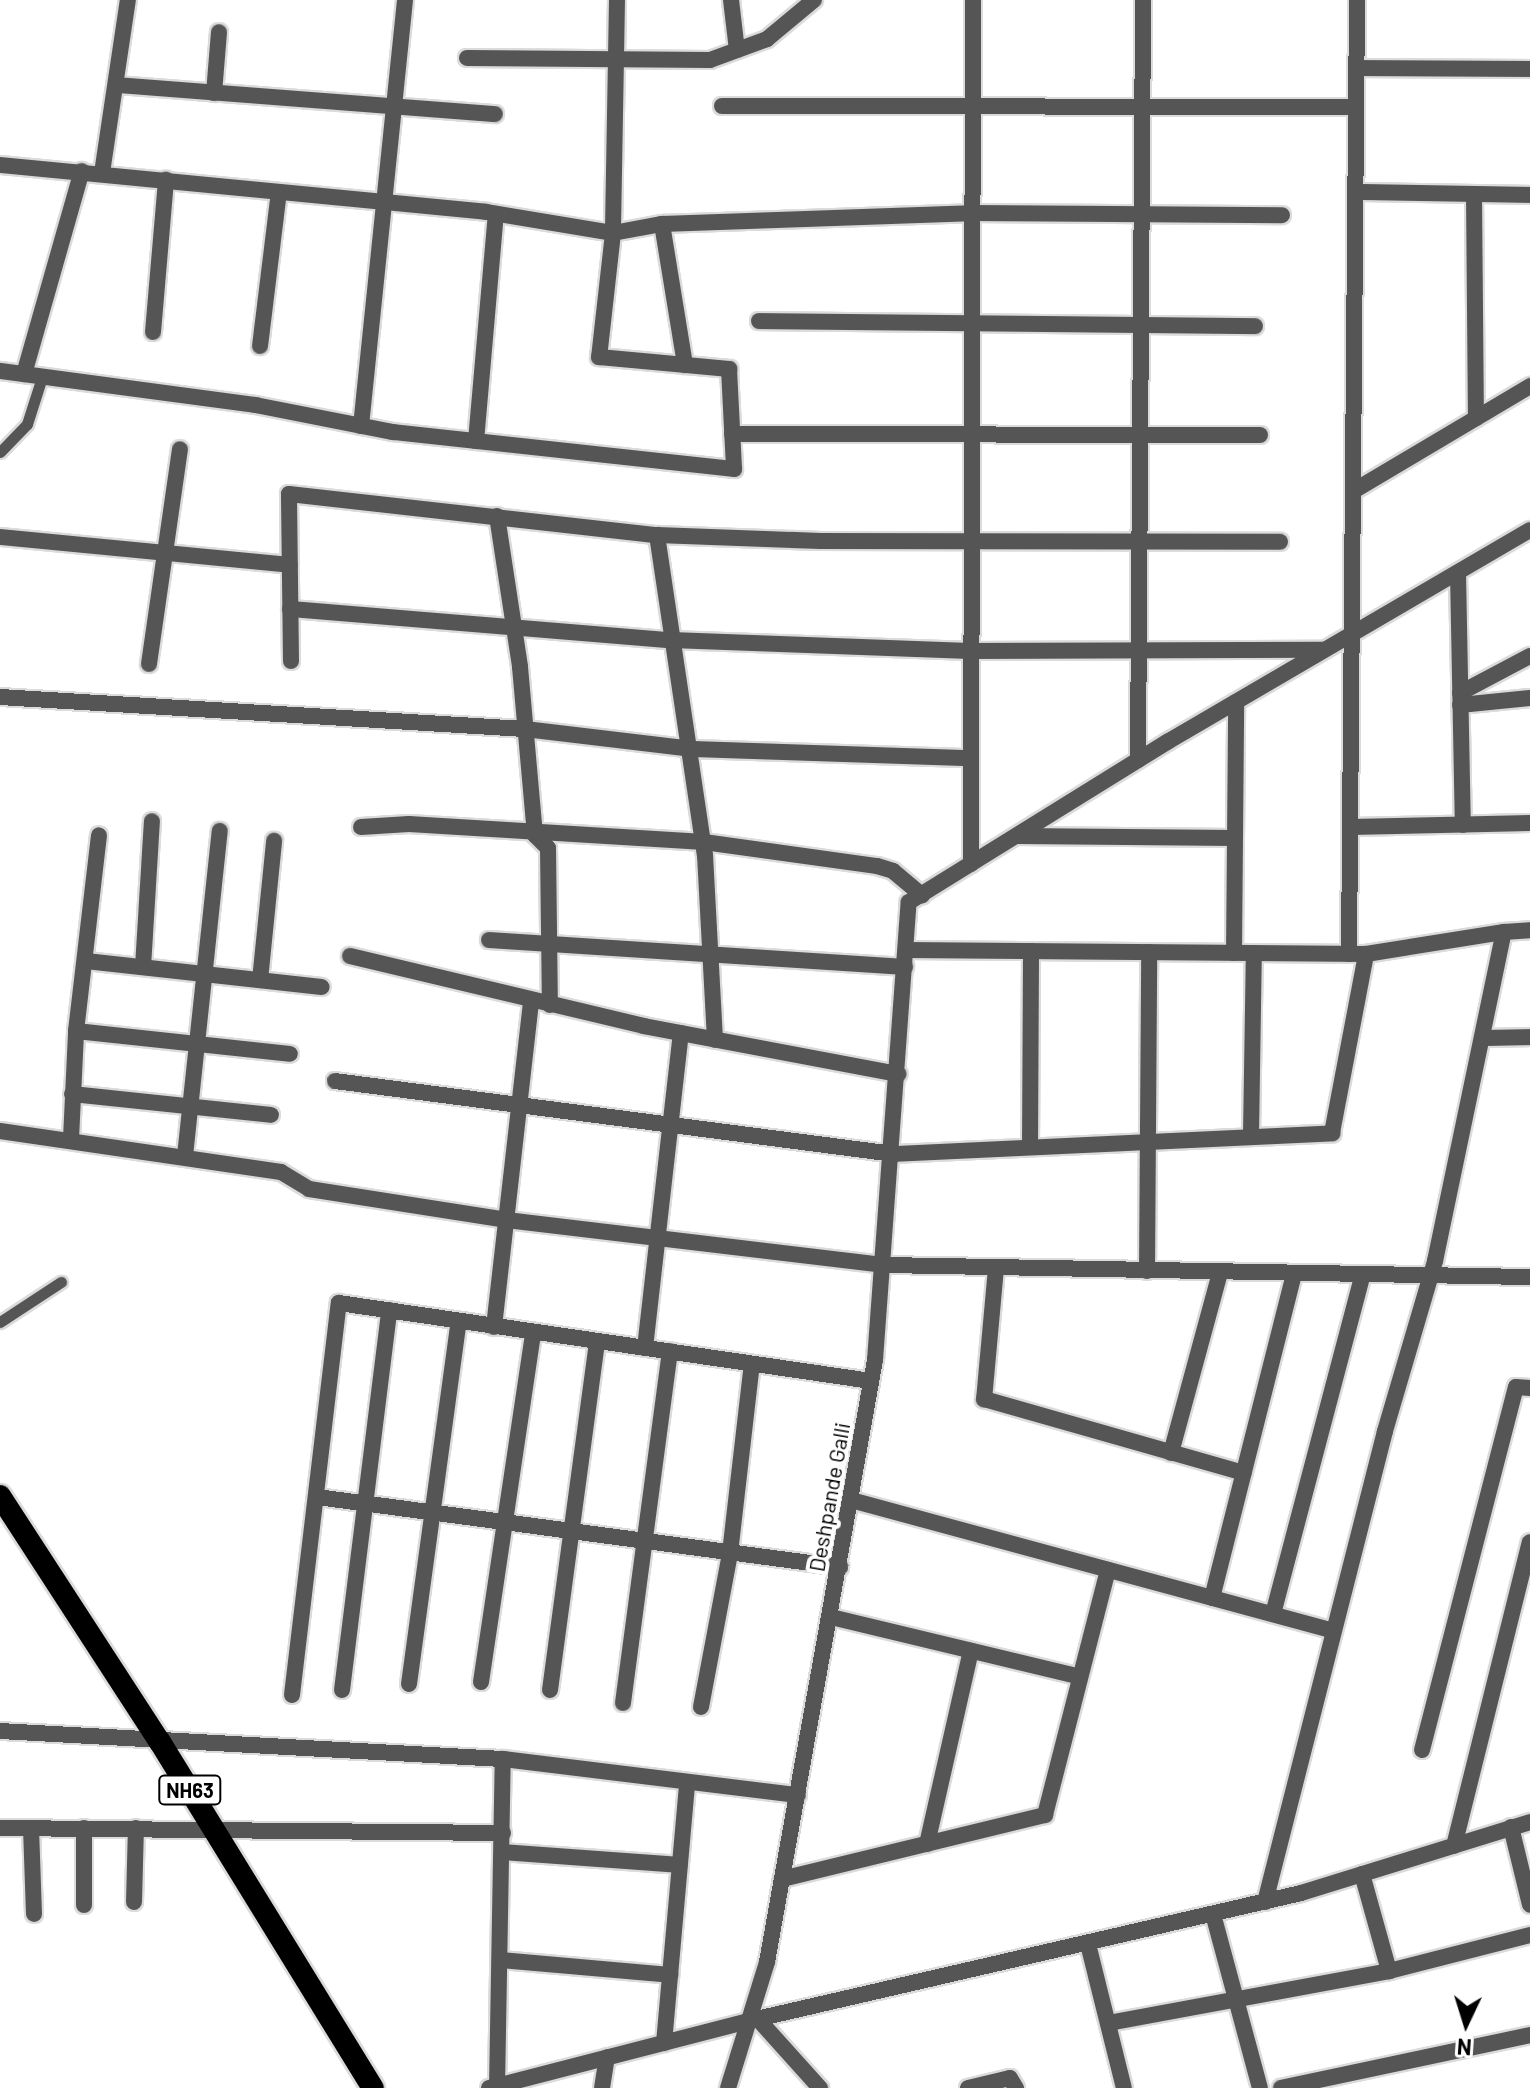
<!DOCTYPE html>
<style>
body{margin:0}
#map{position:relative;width:1530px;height:2088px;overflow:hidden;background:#fff;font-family:Barlow,sans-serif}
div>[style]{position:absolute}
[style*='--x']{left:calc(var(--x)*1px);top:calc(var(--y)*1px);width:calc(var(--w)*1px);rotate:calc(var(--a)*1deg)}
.roads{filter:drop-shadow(2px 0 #dbdbdb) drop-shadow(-2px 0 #dbdbdb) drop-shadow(0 2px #dbdbdb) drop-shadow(0 -2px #dbdbdb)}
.service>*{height:11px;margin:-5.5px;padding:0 5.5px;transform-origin:5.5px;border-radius:5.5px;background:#555}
.minor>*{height:16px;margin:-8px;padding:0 8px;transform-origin:8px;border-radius:8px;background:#555}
.trunk>*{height:22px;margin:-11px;padding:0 11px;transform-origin:11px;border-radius:11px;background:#000}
span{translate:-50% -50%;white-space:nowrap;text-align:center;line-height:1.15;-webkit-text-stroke:8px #fff;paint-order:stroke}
.shield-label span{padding:2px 6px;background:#fff;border:2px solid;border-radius:6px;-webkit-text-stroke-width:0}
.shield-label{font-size:20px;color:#000;font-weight:700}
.street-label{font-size:22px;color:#000}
.north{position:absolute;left:1426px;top:1984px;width:80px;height:80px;-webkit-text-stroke:6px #fff;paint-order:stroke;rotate:184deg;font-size:22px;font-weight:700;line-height:32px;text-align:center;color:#000}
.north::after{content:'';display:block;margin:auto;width:28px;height:36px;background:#000;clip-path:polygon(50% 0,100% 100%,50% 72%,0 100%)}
</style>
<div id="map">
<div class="roads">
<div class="service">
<div style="--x:0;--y:452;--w:39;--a:-46"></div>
<div style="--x:27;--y:424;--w:49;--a:-72.3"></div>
<div style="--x:0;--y:1322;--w:73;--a:-33.3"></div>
</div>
<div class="minor">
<div style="--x:617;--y:0;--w:233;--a:91"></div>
<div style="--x:613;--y:233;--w:50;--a:-10.4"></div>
<div style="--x:662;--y:224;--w:308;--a:-2"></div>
<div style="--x:970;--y:213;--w:312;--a:0.4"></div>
<div style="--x:731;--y:0;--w:50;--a:83.2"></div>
<div style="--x:467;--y:58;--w:243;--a:0.5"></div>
<div style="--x:710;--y:60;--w:61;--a:-20.2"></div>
<div style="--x:767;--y:39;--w:61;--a:-39.7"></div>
<div style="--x:1356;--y:68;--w:174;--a:0.3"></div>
<div style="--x:117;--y:85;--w:379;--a:4.4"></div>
<div style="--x:214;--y:93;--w:61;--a:-85.3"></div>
<div style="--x:722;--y:106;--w:634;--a:0.09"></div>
<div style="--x:0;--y:165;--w:488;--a:5.5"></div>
<div style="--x:486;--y:212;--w:129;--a:9.4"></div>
<div style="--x:613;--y:233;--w:125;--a:96.4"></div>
<div style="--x:599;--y:357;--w:131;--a:5.3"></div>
<div style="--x:729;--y:369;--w:100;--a:87.1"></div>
<div style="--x:734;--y:469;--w:343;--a:-173.8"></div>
<div style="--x:393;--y:432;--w:140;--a:-168.9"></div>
<div style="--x:256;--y:405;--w:258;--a:-172.4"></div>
<div style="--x:102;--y:173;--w:175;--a:-81.5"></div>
<div style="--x:1356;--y:192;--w:174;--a:1"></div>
<div style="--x:1474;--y:195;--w:223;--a:89.5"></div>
<div style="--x:662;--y:224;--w:143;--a:80.7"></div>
<div style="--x:759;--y:321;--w:496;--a:0.6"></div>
<div style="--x:153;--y:332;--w:153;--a:-85.1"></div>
<div style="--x:260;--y:346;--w:155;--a:-83"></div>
<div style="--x:24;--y:374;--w:211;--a:-74.1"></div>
<div style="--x:361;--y:426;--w:428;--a:-84.1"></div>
<div style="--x:732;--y:434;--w:528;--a:0.11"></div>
<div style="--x:476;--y:441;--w:228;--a:-85"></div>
<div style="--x:1355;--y:490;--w:204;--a:-30.7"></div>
<div style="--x:497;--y:516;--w:153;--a:81.3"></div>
<div style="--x:520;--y:667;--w:169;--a:84.9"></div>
<div style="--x:535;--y:835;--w:18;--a:45"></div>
<div style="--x:548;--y:848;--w:157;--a:89.3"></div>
<div style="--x:657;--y:535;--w:324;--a:81.5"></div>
<div style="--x:705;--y:855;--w:185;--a:86.9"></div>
<div style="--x:0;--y:537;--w:291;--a:5.5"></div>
<div style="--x:1458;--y:573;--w:252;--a:88.9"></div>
<div style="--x:290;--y:609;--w:382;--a:4.7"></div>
<div style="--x:671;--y:640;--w:299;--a:2.1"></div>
<div style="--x:970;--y:651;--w:353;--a:-0.2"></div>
<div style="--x:291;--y:661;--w:167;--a:-90.7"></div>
<div style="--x:289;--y:494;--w:370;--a:6.4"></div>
<div style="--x:657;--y:535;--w:164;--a:2.1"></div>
<div style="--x:821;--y:541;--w:459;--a:0.1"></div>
<div style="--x:149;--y:664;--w:217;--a:-81.8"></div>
<div style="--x:1460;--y:693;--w:79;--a:-27.9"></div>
<div style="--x:0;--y:697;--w:526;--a:3.49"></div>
<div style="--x:525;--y:729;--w:169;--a:6.8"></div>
<div style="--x:693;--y:749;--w:278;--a:1.9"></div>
<div style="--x:1460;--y:705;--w:70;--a:-5.7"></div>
<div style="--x:1138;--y:760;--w:760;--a:-89.62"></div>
<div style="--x:361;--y:827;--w:48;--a:-3.6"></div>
<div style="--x:409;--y:824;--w:296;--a:3.5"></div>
<div style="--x:704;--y:842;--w:175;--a:7.9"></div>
<div style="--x:877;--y:866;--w:17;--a:17"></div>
<div style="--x:893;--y:871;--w:38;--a:40"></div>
<div style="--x:1351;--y:827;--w:179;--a:-1.3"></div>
<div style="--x:1017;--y:836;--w:218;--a:0.5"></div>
<div style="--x:971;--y:864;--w:864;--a:-89.87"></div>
<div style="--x:489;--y:940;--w:417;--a:3.7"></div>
<div style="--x:906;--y:950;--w:460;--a:0.5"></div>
<div style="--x:1366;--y:954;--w:140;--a:-9.1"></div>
<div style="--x:1234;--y:953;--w:251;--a:-89.5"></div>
<div style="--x:1349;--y:954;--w:954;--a:-89.52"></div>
<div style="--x:350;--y:956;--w:302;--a:13.4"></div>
<div style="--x:644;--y:1026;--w:259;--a:10.7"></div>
<div style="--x:86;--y:961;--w:237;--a:6.3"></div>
<div style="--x:143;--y:967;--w:146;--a:-86.5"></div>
<div style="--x:260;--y:980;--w:140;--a:-84.2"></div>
<div style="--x:76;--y:1031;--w:215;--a:6.1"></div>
<div style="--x:1482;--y:1038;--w:48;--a:-1.2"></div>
<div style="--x:335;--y:1081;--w:564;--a:7.44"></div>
<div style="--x:894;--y:1154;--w:439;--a:-2.7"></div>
<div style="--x:1332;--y:1133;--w:182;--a:-79.2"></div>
<div style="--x:72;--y:1094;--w:200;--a:6"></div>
<div style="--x:0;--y:1131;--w:284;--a:8.3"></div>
<div style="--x:281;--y:1172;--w:33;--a:31"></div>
<div style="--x:309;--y:1189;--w:199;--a:8.9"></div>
<div style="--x:506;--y:1220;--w:382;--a:6.8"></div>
<div style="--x:885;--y:1265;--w:645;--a:1.07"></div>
<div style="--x:1251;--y:1135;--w:182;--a:-89.1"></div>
<div style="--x:71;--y:1139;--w:108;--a:-87.3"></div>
<div style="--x:76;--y:1031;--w:197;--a:-83.3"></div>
<div style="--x:1030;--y:1147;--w:196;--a:-89.7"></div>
<div style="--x:185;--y:1156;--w:327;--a:-83.9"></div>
<div style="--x:996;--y:1268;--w:132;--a:95.2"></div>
<div style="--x:984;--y:1399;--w:270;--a:15.9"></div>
<div style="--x:1147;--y:1271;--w:319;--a:-89.6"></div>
<div style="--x:494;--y:1327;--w:329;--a:-83.5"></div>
<div style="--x:645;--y:1348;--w:317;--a:-83.5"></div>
<div style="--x:1171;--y:1453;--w:187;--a:-74.8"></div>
<div style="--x:317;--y:1497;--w:528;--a:7.62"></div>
<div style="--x:851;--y:1500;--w:500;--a:15.17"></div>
<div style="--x:1212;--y:1598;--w:334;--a:-75.8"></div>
<div style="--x:1273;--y:1614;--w:350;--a:-75.2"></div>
<div style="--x:831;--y:1617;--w:256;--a:13.5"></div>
<div style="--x:481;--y:1682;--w:354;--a:-81.5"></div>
<div style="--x:409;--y:1684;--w:366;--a:-82.2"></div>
<div style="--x:342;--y:1690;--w:383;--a:-82.9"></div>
<div style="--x:550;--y:1690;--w:352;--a:-82.3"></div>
<div style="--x:292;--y:1695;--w:395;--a:-83.2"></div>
<div style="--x:339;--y:1303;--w:538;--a:8.34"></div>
<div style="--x:623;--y:1703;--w:355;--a:-82.4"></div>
<div style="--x:701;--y:1707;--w:157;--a:-79.3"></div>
<div style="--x:730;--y:1553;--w:190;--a:-83.4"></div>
<div style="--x:0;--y:1731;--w:504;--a:3.19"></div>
<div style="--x:503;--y:1759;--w:297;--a:7"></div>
<div style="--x:1422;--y:1750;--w:375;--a:-75.5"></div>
<div style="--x:1516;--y:1387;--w:14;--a:4"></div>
<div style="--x:1511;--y:1827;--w:80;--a:76.3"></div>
<div style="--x:0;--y:1828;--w:503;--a:0.57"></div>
<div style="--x:31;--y:1828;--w:86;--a:88"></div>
<div style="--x:927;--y:1844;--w:198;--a:-77.2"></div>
<div style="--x:1454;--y:1846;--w:313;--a:-76"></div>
<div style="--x:503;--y:1852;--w:177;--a:4.2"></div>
<div style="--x:1362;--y:1874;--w:101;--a:74.4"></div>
<div style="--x:782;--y:1879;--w:271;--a:-13.7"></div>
<div style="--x:1045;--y:1815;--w:253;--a:-75.6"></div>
<div style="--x:134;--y:1902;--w:74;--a:-88.5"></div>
<div style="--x:1265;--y:1902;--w:486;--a:-75.7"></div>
<div style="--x:1385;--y:1431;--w:177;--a:-73.6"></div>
<div style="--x:1435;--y:1261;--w:336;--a:-78.2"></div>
<div style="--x:1504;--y:932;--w:26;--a:-4"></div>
<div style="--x:84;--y:1905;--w:77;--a:-90"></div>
<div style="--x:1213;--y:1914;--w:180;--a:74.9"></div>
<div style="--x:1088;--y:1944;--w:148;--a:76"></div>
<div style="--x:500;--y:1960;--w:171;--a:5"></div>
<div style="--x:758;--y:2019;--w:93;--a:48.1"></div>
<div style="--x:1109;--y:2023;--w:285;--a:-10.5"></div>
<div style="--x:1389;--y:1971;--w:146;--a:-14.3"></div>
<div style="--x:664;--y:2043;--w:261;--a:-84.9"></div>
<div style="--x:489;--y:2088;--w:268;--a:-14.5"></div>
<div style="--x:748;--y:2021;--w:568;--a:-13.03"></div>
<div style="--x:1301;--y:1893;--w:240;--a:-17.2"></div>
<div style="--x:497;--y:2088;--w:329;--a:-89"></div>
<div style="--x:602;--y:2088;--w:31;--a:-81"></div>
<div style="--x:728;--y:2088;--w:132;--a:-72.8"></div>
<div style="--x:767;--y:1962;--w:612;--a:-79.83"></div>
<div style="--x:875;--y:1360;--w:459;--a:-85.8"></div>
<div style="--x:909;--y:902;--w:304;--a:-31.8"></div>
<div style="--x:1167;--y:742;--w:420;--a:-30.3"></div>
<div style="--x:968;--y:2088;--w:43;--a:-13.4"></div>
<div style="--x:1010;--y:2078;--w:12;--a:59"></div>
<div style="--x:1281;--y:2088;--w:255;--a:-12"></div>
</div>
<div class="trunk">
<div style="--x:0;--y:1496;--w:293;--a:57"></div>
<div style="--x:160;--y:1742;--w:406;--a:58.4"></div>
</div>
</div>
<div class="shield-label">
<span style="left:190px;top:1790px">NH63</span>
</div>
<div class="street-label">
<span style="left:829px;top:1497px;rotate:-80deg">Deshpande Galli</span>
</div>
<div class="north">N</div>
</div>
